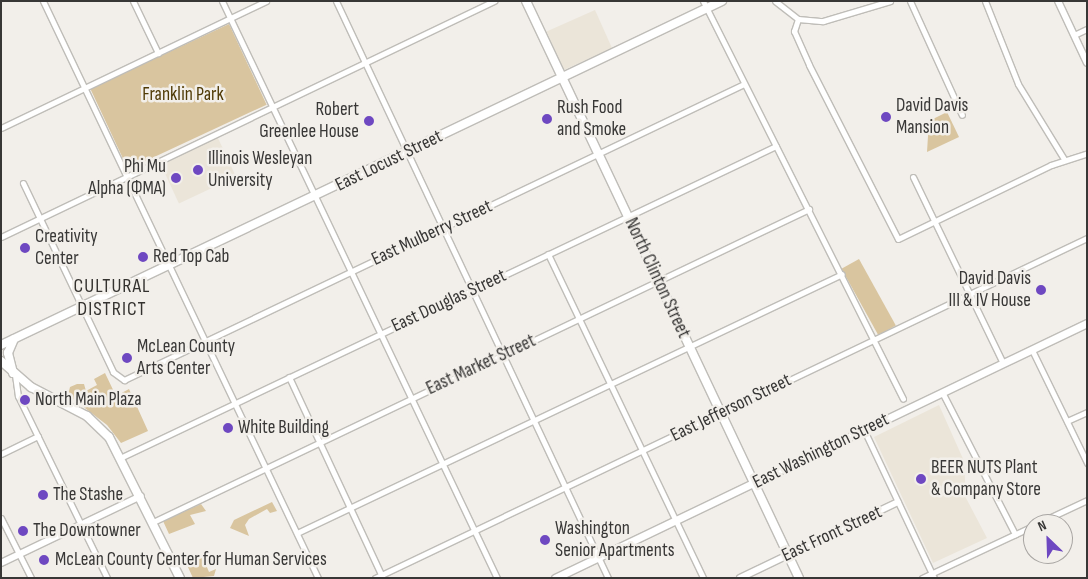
<!DOCTYPE html>
<meta charset="utf-8">
<style>
body{margin:0}
#map{position:relative;width:1088px;height:579px;overflow:hidden;background:#f2efea;font-family:"Sofia Sans Condensed",sans-serif}
div>[style]{position:absolute}
[style*='--x']{left:calc(var(--x)*1px);top:calc(var(--y)*1px);width:calc(var(--w)*1px);rotate:calc(var(--a)*1deg)}
.built>*{inset:0;background:#ebe5d9;transform-origin:0 0}
.green>*{inset:0;background:#d9c59f;transform-origin:0 0}
.roads{filter:drop-shadow(1px 0 #bfbdb8) drop-shadow(-1px 0 #bfbdb8) drop-shadow(0 1px #bfbdb8) drop-shadow(0 -1px #bfbdb8)}
.minor>*{height:5px;margin:-2.5px;padding:0 2.5px;transform-origin:2.5px;border-radius:2.5px;background:#fff}
.tertiary>*{height:6px;margin:-3px;padding:0 3px;transform-origin:3px;border-radius:3px;background:#fff}
.secondary>*{height:7px;margin:-3.5px;padding:0 3.5px;transform-origin:3.5px;border-radius:3.5px;background:#fff}
.primary>*{height:8px;margin:-4px;padding:0 4px;transform-origin:4px;border-radius:4px;background:#fff}
.dots>*{width:14px;height:14px;translate:-50% -50%;box-sizing:border-box;border:2px solid #f2efea;border-radius:50%}
span{translate:-50% -50%;white-space:nowrap;text-align:center;line-height:1.15;-webkit-text-stroke:5px #f2efea;paint-order:stroke}
.park-label{font-size:19px;color:#4f3a05}
.poi-label{font-size:19px;color:#383736}
.left{translate:0 -50%;text-align:left}
.right{translate:-100% -50%;text-align:right}
.street-label{font-size:19px;color:#383736}
.neighbourhood-label{font-size:20px;color:#34322f;letter-spacing:1px}
.frame{position:absolute;inset:0;border:2px solid #383736;pointer-events:none}
.north{position:absolute;left:1023px;top:514px;width:50px;height:50px;box-sizing:border-box;background:#f2efea;border:1px solid #a8a5a2;border-radius:50%;rotate:336deg;font-size:14px;font-weight:700;line-height:20px;text-align:center;color:#383736}
.north::after{content:'';display:block;margin:auto;width:18px;height:22px;background:#6e48c1;clip-path:polygon(50% 0,100% 100%,50% 72%,0 100%)}
</style>
<div id="map">
<div class="built">
<div style="left:595px;top:10px;width:42px;height:53px;rotate:66deg"></div>
<div style="left:217px;top:136px;width:45px;height:63px;rotate:65deg"></div>
<div style="clip-path:polygon(939px 405px,964px 461px,966px 498px,987px 538px,933px 563px,874px 437px)"></div>
</div>
<div class="green">
<div style="left:229px;top:24px;width:89px;height:153px;rotate:65deg"></div>
<div style="clip-path:polygon(947px 112px,959px 137px,927px 152px,929px 121px)"></div>
<div style="left:859px;top:259px;width:76px;height:20px;rotate:61deg"></div>
<div style="clip-path:polygon(105px 373px,116px 396px,129px 389px,148px 431px,121px 443px,107px 425px,68px 395px,70px 387px,77px 384px,84px 384px,86px 391px,97px 385px,94px 379px)"></div>
<div style="clip-path:polygon(272px 502px,277px 511px,270px 513px,267px 509px,249px 519px,245px 525px,249px 536px,230px 528px,234px 520px)"></div>
<div style="clip-path:polygon(201px 504px,206px 511px,190px 515px,195px 524px,169px 534px,163px 521px)"></div>
<div style="clip-path:polygon(202px 555px,210px 555px,213px 561px,206px 565px,209px 572px,216px 569px,214px 576px,193px 578px,187px 565px)"></div>
</div>
<div class="roads">
<div class="minor">
<div style="--x:43;--y:1;--w:639;--a:64.52"></div>
<div style="--x:133;--y:1;--w:58;--a:64.3"></div>
<div style="--x:222;--y:1;--w:639;--a:64.52"></div>
<div style="--x:336;--y:1;--w:638;--a:64.76"></div>
<div style="--x:703;--y:1;--w:445;--a:63.3"></div>
<div style="--x:775;--y:1;--w:29;--a:38"></div>
<div style="--x:798;--y:19;--w:25;--a:5"></div>
<div style="--x:823;--y:21;--w:70;--a:-16.6"></div>
<div style="--x:910;--y:1;--w:125;--a:65.5"></div>
<div style="--x:985;--y:1;--w:89;--a:68.3"></div>
<div style="--x:1018;--y:84;--w:88;--a:58.5"></div>
<div style="--x:798;--y:19;--w:13;--a:108"></div>
<div style="--x:794;--y:31;--w:37;--a:66"></div>
<div style="--x:809;--y:65;--w:195;--a:62.9"></div>
<div style="--x:898;--y:239;--w:170;--a:-25.8"></div>
<div style="--x:1051;--y:165;--w:38;--a:-18"></div>
<div style="--x:1074;--y:35;--w:14;--a:-25"></div>
<div style="--x:1;--y:128;--w:294;--a:-25.6"></div>
<div style="--x:913;--y:177;--w:207;--a:64.2"></div>
<div style="--x:23;--y:183;--w:209;--a:64.5"></div>
<div style="--x:113;--y:372;--w:14;--a:36"></div>
<div style="--x:124;--y:380;--w:687;--a:-25.52"></div>
<div style="--x:1;--y:237;--w:547;--a:-25.58"></div>
<div style="--x:548;--y:254;--w:359;--a:64.4"></div>
<div style="--x:1032;--y:350;--w:126;--a:64"></div>
<div style="--x:15;--y:375;--w:21;--a:82"></div>
<div style="--x:18;--y:396;--w:203;--a:63.9"></div>
<div style="--x:289;--y:377;--w:220;--a:65"></div>
<div style="--x:942;--y:392;--w:160;--a:62.8"></div>
<div style="--x:1067;--y:421;--w:22;--a:-24"></div>
<div style="--x:864;--y:430;--w:164;--a:64.7"></div>
<div style="--x:1;--y:454;--w:41;--a:-25.9"></div>
<div style="--x:122;--y:457;--w:724;--a:-25.43"></div>
<div style="--x:1;--y:518;--w:67;--a:63.4"></div>
<div style="--x:153;--y:522;--w:727;--a:-25.51"></div>
<div style="--x:1036;--y:524;--w:56;--a:-25.2"></div>
<div style="--x:297;--y:533;--w:603;--a:-25.42"></div>
<div style="--x:375;--y:578;--w:789;--a:-25.53"></div>
<div style="--x:922;--y:578;--w:123;--a:-25.1"></div>
</div>
<div class="tertiary">
<div style="--x:1058;--y:1;--w:68;--a:64.9"></div>
<div style="--x:1;--y:563;--w:155;--a:-25.6"></div>
<div style="--x:740;--y:578;--w:175;--a:-25.7"></div>
</div>
<div class="secondary">
<div style="--x:555;--y:578;--w:590;--a:-25.61"></div>
</div>
<div class="primary">
<div style="--x:526;--y:1;--w:638;--a:64.68"></div>
<div style="--x:1;--y:345;--w:799;--a:-25.51"></div>
<div style="--x:1;--y:361;--w:40;--a:41"></div>
<div style="--x:31;--y:387;--w:63;--a:27.4"></div>
<div style="--x:87;--y:416;--w:30;--a:44"></div>
<div style="--x:109;--y:437;--w:158;--a:63.3"></div>
<div style="--x:13;--y:373;--w:21;--a:-104"></div>
<div style="--x:8;--y:353;--w:15;--a:-67"></div>
</div>
</div>
<div class="dots">
<div style="left:886px;top:117px;background:#6e48c1"></div>
<div style="left:547px;top:119px;background:#6e48c1"></div>
<div style="left:369px;top:121px;background:#6e48c1"></div>
<div style="left:198px;top:170px;background:#6e48c1"></div>
<div style="left:176px;top:178px;background:#6e48c1"></div>
<div style="left:25px;top:248px;background:#6e48c1"></div>
<div style="left:143px;top:257px;background:#6e48c1"></div>
<div style="left:1041px;top:290px;background:#6e48c1"></div>
<div style="left:127px;top:358px;background:#6e48c1"></div>
<div style="left:25px;top:400px;background:#6e48c1"></div>
<div style="left:228px;top:428px;background:#6e48c1"></div>
<div style="left:921px;top:479px;background:#6e48c1"></div>
<div style="left:43px;top:495px;background:#6e48c1"></div>
<div style="left:23px;top:531px;background:#6e48c1"></div>
<div style="left:545px;top:540px;background:#6e48c1"></div>
<div style="left:44px;top:560px;background:#6e48c1"></div>
</div>
<div class="park-label">
<span style="left:183px;top:95px">Franklin Park</span>
</div>
<div class="poi-label">
<span class="left" style="left:896px;top:117px">David Davis<br>Mansion</span>
<span class="left" style="left:557px;top:119px">Rush Food<br>and Smoke</span>
<span class="right" style="left:359px;top:121px">Robert<br>Greenlee House</span>
<span class="left" style="left:208px;top:170px">Illinois Wesleyan<br>University</span>
<span class="right" style="left:166px;top:178px">Phi Mu<br>Alpha (ΦΜΑ)</span>
<span class="left" style="left:35px;top:248px">Creativity<br>Center</span>
<span class="left" style="left:153px;top:257px">Red Top Cab</span>
<span class="right" style="left:1031px;top:290px">David Davis<br>III &amp; IV House</span>
<span class="left" style="left:137px;top:358px">McLean County<br>Arts Center</span>
<span class="left" style="left:35px;top:400px">North Main Plaza</span>
<span class="left" style="left:238px;top:428px">White Building</span>
<span class="left" style="left:931px;top:479px">BEER NUTS Plant<br>&amp; Company Store</span>
<span class="left" style="left:53px;top:495px">The Stashe</span>
<span class="left" style="left:555px;top:540px">Washington<br>Senior Apartments</span>
<span class="left" style="left:33px;top:531px">The Downtowner</span>
<span class="left" style="left:55px;top:560px">McLean County Center for Human Services</span>
</div>
<div class="street-label">
<span style="left:389px;top:161px;rotate:-26deg">East Locust Street</span>
<span style="left:432px;top:233px;rotate:-25deg">East Mulberry Street</span>
<span style="left:657px;top:278px;rotate:65deg">North Clinton Street</span>
<span style="left:449px;top:301px;rotate:-25deg">East Douglas Street</span>
<span style="left:481px;top:365px;rotate:-25deg">East Market Street</span>
<span style="left:731px;top:408px;rotate:-26deg">East Jefferson Street</span>
<span style="left:821px;top:451px;rotate:-26deg">East Washington Street</span>
<span style="left:832px;top:534px;rotate:-25deg">East Front Street</span>
</div>
<div class="neighbourhood-label">
<span style="left:112px;top:298px">CULTURAL<br>DISTRICT</span>
</div>
<div class="frame"></div>
<div class="north">N</div>
</div>
